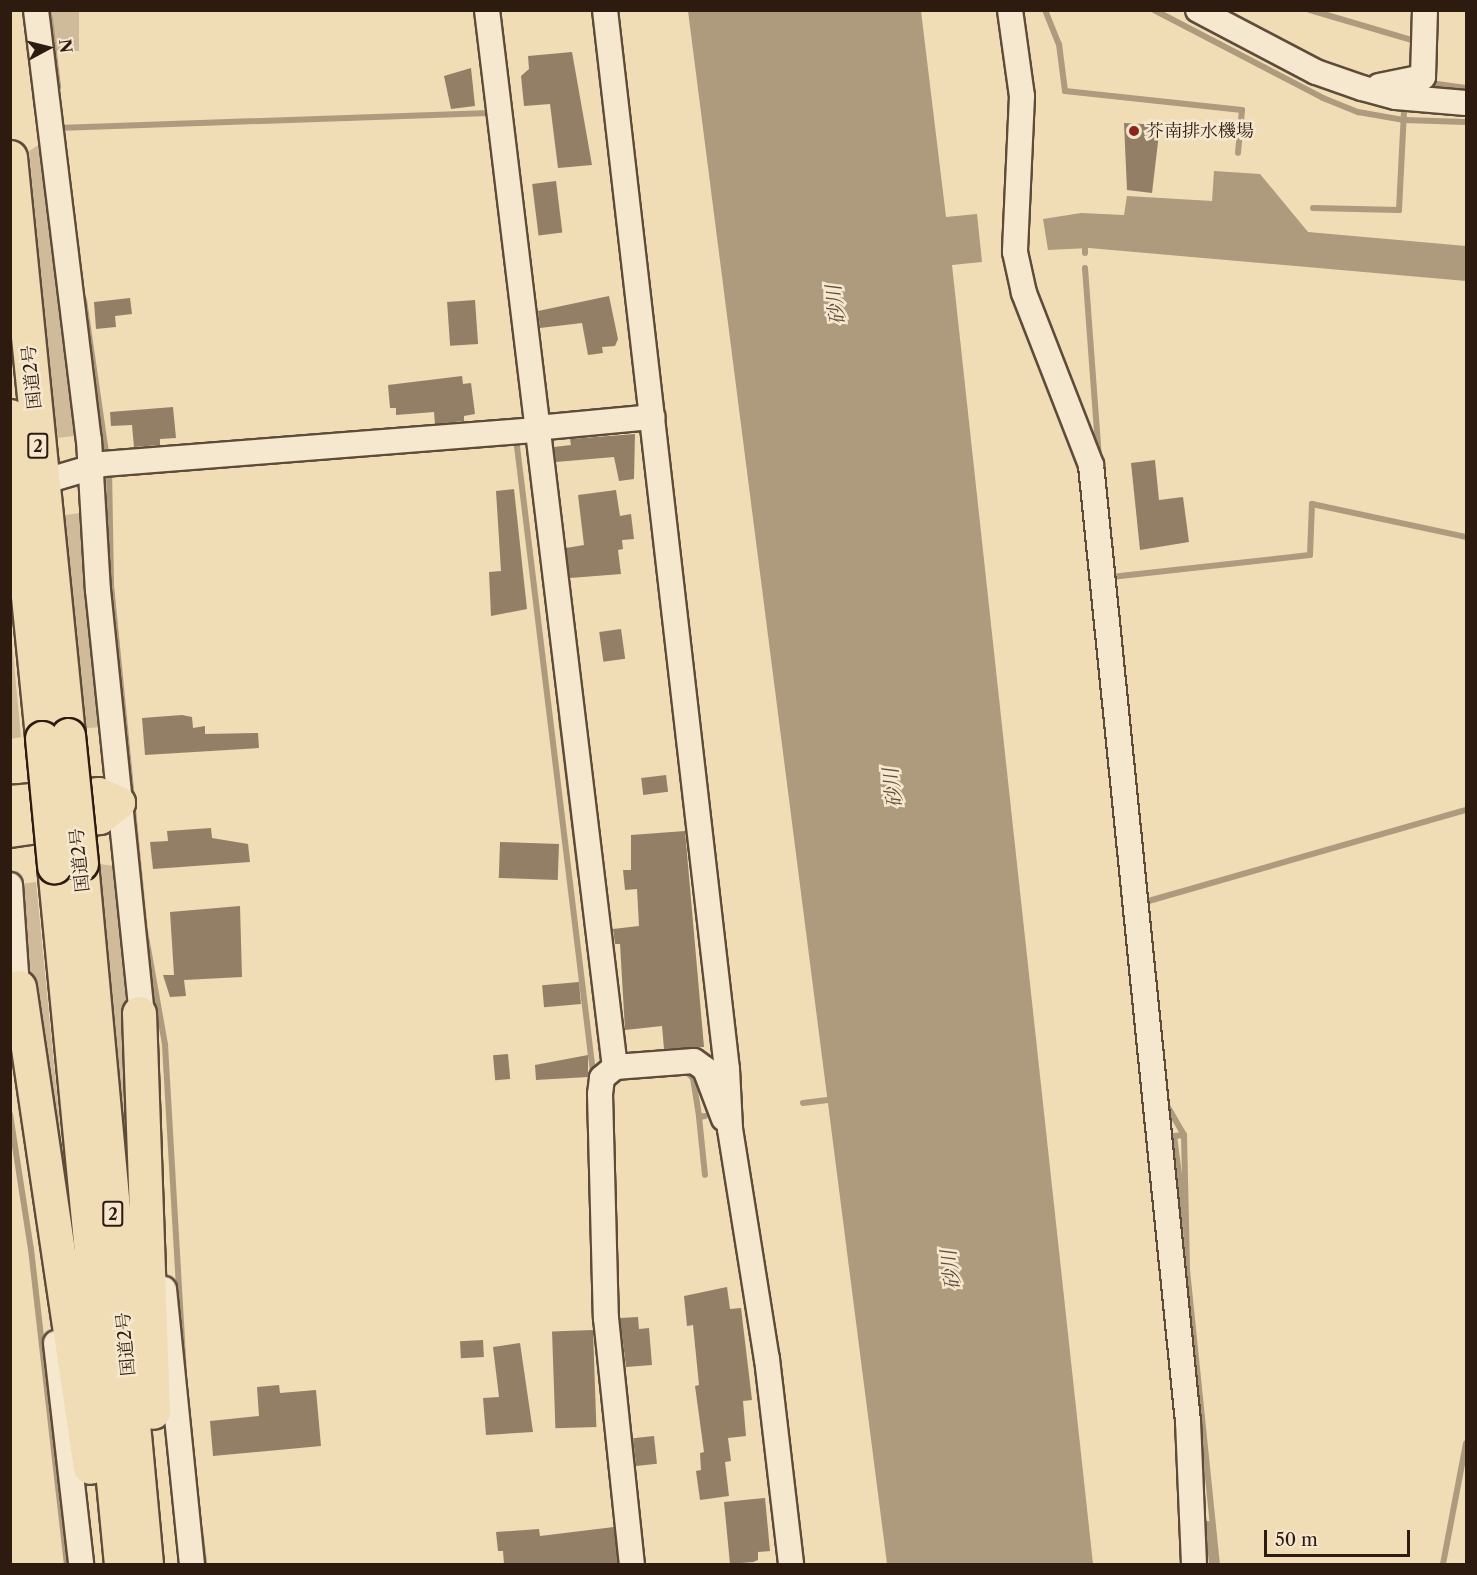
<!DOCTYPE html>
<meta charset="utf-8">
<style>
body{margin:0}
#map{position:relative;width:1477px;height:1575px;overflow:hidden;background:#f0dcb5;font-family:"Libre Caslon Text","Noto Serif JP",serif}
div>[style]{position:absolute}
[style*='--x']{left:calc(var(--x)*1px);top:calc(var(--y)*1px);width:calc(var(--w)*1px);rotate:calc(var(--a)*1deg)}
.green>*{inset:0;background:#cfbb99;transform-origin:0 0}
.water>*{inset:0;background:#ae9a7d}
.stream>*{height:6px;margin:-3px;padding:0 3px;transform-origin:3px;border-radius:3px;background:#ae9a7d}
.building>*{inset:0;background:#937f66;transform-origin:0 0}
.roads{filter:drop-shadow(2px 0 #5e4b39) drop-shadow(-2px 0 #5e4b39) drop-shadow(0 2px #5e4b39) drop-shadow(0 -2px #5e4b39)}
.minor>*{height:24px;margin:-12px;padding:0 12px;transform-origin:12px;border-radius:12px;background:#f5e8cf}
.major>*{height:32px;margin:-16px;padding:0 16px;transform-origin:16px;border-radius:16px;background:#f0dcb5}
.highway>*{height:33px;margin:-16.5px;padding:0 16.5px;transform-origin:16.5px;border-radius:16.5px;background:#f0dcb5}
.bridges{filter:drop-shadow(2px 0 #2e1b10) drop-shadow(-2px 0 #2e1b10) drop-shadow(0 2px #2e1b10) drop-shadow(0 -2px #2e1b10)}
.highway-bridge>*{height:33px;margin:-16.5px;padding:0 16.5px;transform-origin:16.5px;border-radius:16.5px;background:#f0dcb5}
.dots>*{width:16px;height:16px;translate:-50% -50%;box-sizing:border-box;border:3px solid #f5e8cf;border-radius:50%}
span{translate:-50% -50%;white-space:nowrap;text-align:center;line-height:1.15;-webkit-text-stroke:5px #f5e8cf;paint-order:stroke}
.shield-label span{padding:2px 4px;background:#f5e8cf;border:2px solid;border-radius:4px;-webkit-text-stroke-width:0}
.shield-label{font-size:16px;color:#2e1b10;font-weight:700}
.poi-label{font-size:18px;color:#2e1b10}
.left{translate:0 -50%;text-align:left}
.street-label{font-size:18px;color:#2e1b10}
.water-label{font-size:20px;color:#614e3c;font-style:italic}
.frame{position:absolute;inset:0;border:12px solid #2e1b10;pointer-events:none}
.north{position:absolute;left:18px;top:18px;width:60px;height:60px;-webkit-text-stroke:4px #f5e8cf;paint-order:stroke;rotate:83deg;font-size:16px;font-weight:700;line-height:24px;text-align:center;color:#2e1b10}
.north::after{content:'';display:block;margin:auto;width:21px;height:27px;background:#2e1b10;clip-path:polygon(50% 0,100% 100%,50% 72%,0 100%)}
.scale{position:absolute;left:1264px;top:1530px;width:146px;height:27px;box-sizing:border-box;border:3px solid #2e1b10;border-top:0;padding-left:8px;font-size:18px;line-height:21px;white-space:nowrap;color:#2e1b10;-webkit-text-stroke:4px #f5e8cf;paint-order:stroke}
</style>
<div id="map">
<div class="green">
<div style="left:53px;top:11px;width:26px;height:40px"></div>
<div style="clip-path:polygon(37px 146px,44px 147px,82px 435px,57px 438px,29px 151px)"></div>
<div style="clip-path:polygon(80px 513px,104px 727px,86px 728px,65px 515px)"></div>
<div style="clip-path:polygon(10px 621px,21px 737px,11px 739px,10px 739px)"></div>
<div style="clip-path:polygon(100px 864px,120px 867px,138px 1228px,133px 1215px)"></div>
<div style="clip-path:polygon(36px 882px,70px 1226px,35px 1026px,20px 884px)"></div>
</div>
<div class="water">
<div style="clip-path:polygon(688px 11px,921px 11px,946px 217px,977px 214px,982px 262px,952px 265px,1093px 1564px,887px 1564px)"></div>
<div style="clip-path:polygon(1214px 171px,1260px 174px,1308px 232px,1466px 246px,1466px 281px,1089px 248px,1048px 250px,1043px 219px,1081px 213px,1124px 215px,1127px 196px,1212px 201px)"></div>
</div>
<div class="stream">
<div style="--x:49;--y:10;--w:78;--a:83.3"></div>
<div style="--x:1045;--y:10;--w:37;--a:68"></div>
<div style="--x:1059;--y:44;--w:47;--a:82.7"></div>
<div style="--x:1065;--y:91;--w:178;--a:6.1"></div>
<div style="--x:1242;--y:110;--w:43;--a:95.3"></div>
<div style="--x:1154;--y:10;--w:191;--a:27.5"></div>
<div style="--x:1323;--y:98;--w:38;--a:22"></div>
<div style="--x:1358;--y:112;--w:47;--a:9.9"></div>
<div style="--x:1404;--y:120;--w:62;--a:1.8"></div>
<div style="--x:1310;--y:10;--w:109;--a:16.4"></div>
<div style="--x:1430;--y:83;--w:36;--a:8"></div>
<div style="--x:58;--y:128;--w:432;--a:-2"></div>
<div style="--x:1313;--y:208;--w:86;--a:1.3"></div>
<div style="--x:1399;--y:210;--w:98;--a:-87.1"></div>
<div style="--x:1085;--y:240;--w:13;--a:90"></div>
<div style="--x:1085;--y:268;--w:192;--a:85.8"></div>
<div style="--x:84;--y:300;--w:161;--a:81.8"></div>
<div style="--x:516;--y:438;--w:639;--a:83.08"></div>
<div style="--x:109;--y:469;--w:116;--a:89"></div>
<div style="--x:111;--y:585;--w:348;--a:84.4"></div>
<div style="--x:145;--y:931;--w:116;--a:80"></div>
<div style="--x:165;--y:1045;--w:329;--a:86.7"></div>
<div style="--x:1111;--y:577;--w:200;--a:-6.3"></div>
<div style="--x:1310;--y:555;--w:51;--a:-87.8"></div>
<div style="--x:1312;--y:504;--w:157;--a:12.1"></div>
<div style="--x:561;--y:718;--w:157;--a:83.1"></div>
<div style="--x:1145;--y:902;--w:334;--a:-16"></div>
<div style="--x:682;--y:1068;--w:15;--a:42"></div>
<div style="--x:693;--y:1078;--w:39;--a:81"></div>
<div style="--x:699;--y:1117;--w:6;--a:-9"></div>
<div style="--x:1165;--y:1102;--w:38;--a:60"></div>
<div style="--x:1184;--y:1135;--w:135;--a:88.7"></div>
<div style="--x:1187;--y:1270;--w:296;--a:84.2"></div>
<div style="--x:803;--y:1103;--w:33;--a:-7"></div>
<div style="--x:10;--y:1114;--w:137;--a:81.2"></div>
<div style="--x:31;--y:1249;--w:317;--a:83.5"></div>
<div style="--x:699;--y:1117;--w:58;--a:84.1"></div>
<div style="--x:1180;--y:1230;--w:40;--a:-88.6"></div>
<div style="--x:1181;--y:1190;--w:54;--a:-97.4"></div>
<div style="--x:1174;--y:1136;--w:10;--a:-6"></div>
<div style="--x:1208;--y:1524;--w:40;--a:84.3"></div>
<div style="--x:200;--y:1529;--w:35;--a:83"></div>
<div style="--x:1443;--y:1564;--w:123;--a:-79.2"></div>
</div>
<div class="building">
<div style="clip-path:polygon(572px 52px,592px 165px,558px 168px,550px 104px,524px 106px,521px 76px,529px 69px,528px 56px)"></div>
<div style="clip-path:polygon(471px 68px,475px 106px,451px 109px,444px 76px)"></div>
<div style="clip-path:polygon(1124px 123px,1160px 125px,1152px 193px,1127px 190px)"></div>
<div style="left:556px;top:181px;width:52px;height:24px;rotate:83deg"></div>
<div style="clip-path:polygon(609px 296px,618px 339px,615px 346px,602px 347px,603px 353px,588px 355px,582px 323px,540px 328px,538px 311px)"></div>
<div style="clip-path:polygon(130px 298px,132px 314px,115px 316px,116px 327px,96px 329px,94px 302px)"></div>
<div style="left:475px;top:300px;width:44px;height:28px;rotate:86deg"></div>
<div style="clip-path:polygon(462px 376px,463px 384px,471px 383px,475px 414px,464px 416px,464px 421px,435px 424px,434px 412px,396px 415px,396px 408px,390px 408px,388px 385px)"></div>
<div style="clip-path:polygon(173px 407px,176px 438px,160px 439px,160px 445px,134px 447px,132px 425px,111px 426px,110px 412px)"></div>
<div style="clip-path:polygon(635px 434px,634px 479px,619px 481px,614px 457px,556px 462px,554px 447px,571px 445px,570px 439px)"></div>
<div style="clip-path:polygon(1155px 460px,1159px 500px,1183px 497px,1189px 542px,1140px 550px,1131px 463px)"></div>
<div style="clip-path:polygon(514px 489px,527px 609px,491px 616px,489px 572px,501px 571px,496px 491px)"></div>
<div style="clip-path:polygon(616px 490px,620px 516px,631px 514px,634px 539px,622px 540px,623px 549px,618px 550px,621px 574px,570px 578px,566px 548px,584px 545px,578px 495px)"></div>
<div style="left:621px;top:629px;width:30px;height:22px;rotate:82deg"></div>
<div style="clip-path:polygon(182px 715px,192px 717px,193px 728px,205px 726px,205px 734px,258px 733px,259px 748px,145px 755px,142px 718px)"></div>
<div style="left:666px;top:775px;width:17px;height:25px;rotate:83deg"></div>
<div style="clip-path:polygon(211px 828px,212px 838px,248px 844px,250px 862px,153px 869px,150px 842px,168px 841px,167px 831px)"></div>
<div style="clip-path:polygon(685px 831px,704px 1047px,664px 1049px,662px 1026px,625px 1030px,620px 944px,615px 944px,613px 929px,639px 926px,637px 889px,625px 890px,623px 870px,631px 870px,631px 835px)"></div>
<div style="left:559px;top:844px;width:36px;height:59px;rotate:92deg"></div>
<div style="clip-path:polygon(240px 906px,242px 977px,184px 980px,186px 996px,170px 997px,163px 975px,174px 975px,170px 912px)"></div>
<div style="left:579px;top:982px;width:22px;height:37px;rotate:85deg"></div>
<div style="left:508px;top:1054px;width:25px;height:15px;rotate:85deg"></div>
<div style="clip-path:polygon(588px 1055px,588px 1077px,536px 1080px,535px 1065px)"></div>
<div style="clip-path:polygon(727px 1287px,730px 1309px,741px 1308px,752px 1400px,743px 1401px,746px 1436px,728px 1438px,731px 1461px,725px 1462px,729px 1496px,700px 1500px,696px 1471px,701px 1470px,700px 1453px,704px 1452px,695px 1386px,699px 1385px,693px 1325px,687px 1326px,684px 1296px)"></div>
<div style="clip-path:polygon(638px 1317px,639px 1329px,649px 1328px,652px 1365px,626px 1367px,620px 1318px)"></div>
<div style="left:593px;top:1330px;width:97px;height:41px;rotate:88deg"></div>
<div style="left:483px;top:1340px;width:17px;height:23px;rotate:87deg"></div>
<div style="clip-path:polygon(520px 1343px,533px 1432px,486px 1435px,483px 1398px,499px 1397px,493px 1347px)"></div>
<div style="clip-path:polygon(279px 1385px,280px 1393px,316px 1390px,321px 1446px,213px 1456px,210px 1421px,259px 1416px,257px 1387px)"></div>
<div style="left:654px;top:1436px;width:28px;height:21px;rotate:84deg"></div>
<div style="clip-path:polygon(765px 1498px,770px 1551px,758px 1552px,758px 1560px,753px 1562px,730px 1564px,724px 1502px)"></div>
<div style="clip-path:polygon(614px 1527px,618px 1564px,504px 1564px,503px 1551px,498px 1551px,496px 1532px,539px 1529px,540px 1536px)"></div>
</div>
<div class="roads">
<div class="minor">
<div style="--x:36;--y:10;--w:433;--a:83"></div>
<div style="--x:89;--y:440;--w:150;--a:86.6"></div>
<div style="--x:98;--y:590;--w:440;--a:84.1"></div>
<div style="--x:487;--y:10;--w:1065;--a:83.1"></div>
<div style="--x:615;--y:1067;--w:17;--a:140"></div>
<div style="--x:602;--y:1078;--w:16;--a:97"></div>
<div style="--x:600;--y:1094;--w:224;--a:88.5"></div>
<div style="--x:606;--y:1318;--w:247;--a:84"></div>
<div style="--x:605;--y:10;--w:1066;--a:83.43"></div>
<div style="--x:727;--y:1069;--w:60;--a:87.1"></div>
<div style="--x:730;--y:1129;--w:233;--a:80.9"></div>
<div style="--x:767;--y:1359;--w:206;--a:83.3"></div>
<div style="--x:1010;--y:10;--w:87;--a:82.1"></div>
<div style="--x:1022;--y:96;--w:156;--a:92.6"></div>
<div style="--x:1015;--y:252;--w:42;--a:77.6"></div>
<div style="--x:1024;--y:293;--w:185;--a:68.7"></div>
<div style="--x:1091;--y:465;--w:961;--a:84.21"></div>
<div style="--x:1188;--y:1421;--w:143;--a:87.6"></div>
<div style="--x:1198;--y:10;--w:133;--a:27.7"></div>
<div style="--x:1316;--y:72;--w:49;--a:19.2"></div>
<div style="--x:1362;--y:88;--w:35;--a:15"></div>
<div style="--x:1396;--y:97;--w:70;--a:4.9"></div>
<div style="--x:1379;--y:86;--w:45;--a:-11.6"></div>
<div style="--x:1423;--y:77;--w:67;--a:-88.3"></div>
<div style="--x:536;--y:428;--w:117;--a:-5.4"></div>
<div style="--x:59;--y:477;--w:46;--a:-16.5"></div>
<div style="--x:103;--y:464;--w:435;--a:-4.5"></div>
<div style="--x:10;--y:885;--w:117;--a:86.1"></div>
<div style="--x:615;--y:1067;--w:79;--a:-4.3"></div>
<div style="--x:694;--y:1061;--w:14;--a:36"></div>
<div style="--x:705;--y:1069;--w:53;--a:69.2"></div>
<div style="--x:164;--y:1289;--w:276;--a:84.2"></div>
<div style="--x:56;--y:1343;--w:222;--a:83.5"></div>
</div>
<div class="major">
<div style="--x:10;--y:802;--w:89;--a:-5.1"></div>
<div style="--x:99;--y:794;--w:22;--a:24"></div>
<div style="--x:119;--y:803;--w:24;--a:142"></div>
<div style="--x:100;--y:818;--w:91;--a:171.8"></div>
</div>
<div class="highway">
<div style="--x:10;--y:157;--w:581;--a:84.27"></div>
<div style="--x:10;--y:416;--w:324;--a:84.3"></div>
<div style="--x:81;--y:863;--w:704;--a:84.7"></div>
<div style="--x:54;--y:866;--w:701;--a:84.52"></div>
<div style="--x:19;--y:987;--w:485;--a:81.6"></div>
<div style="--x:139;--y:1013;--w:399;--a:88"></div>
</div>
</div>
<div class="bridges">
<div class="highway-bridge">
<div style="--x:68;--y:735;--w:129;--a:84.2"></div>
<div style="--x:42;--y:738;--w:129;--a:84.6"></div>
</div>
</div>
<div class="dots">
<div style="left:1134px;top:131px;background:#8f2418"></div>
</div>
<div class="shield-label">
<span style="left:38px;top:446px">2</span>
<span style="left:113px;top:1214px">2</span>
</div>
<div class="poi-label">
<span class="left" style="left:1146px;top:131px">芥南排水機場</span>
</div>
<div class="street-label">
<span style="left:32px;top:377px;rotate:-96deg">国道2号</span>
<span style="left:80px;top:860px;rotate:-96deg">国道2号</span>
<span style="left:126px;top:1344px;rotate:-95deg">国道2号</span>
</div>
<div class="water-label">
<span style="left:836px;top:305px;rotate:-97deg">砂川</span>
<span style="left:893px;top:788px;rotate:-97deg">砂川</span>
<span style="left:951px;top:1270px;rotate:-97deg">砂川</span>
</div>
<div class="frame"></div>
<div class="north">N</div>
<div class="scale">50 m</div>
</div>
